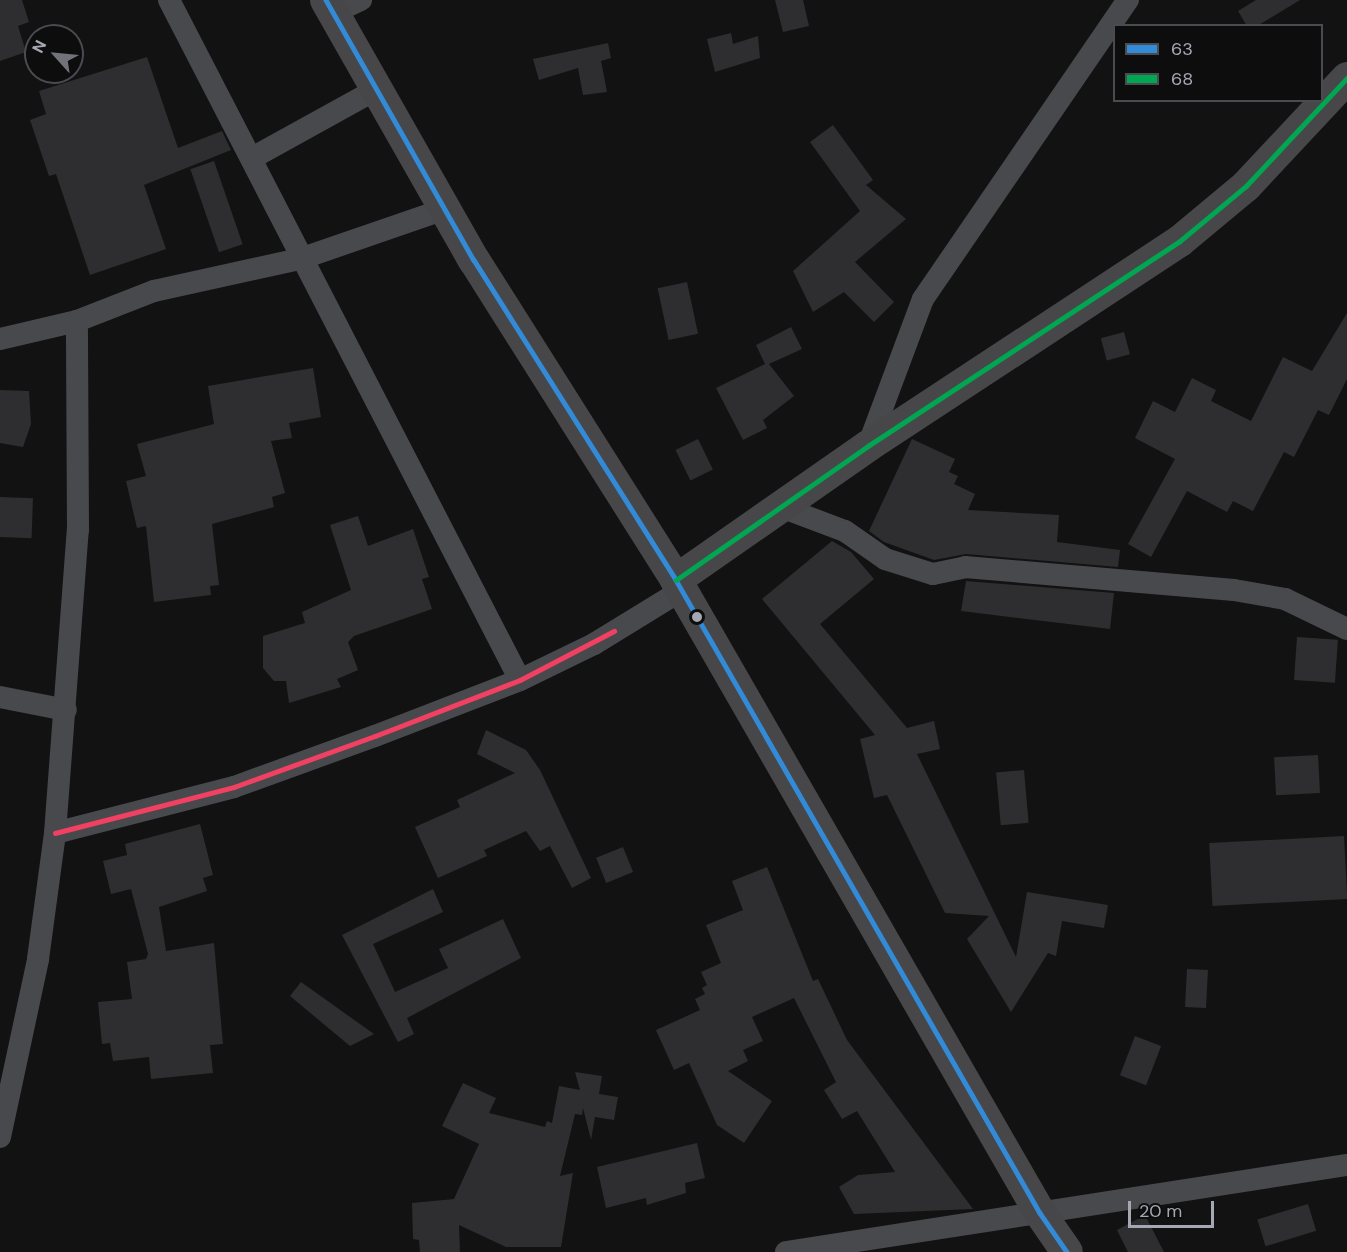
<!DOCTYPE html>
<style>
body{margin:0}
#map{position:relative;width:1347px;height:1252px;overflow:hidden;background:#121213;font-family:"DM Sans",sans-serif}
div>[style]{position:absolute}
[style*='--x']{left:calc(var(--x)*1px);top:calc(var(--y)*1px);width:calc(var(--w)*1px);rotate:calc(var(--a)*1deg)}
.building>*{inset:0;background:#2e2e30;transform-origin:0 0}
.street>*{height:22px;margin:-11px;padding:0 11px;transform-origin:11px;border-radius:11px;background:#48494c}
.secondary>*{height:32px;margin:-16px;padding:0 16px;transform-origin:16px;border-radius:16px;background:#474749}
.bus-1>*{height:4.5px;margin:-2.25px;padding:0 2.25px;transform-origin:2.25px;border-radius:2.25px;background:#338bd7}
.bus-2>*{height:4.5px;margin:-2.25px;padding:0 2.25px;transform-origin:2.25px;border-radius:2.25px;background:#00a651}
.bus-3>*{height:4.5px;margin:-2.25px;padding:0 2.25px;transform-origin:2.25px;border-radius:2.25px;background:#f24062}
.dots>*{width:16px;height:16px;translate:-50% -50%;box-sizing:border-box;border:3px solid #0d0d0e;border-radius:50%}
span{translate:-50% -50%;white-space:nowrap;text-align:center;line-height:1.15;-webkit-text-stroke:4.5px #0d0d0e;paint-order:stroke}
.legend{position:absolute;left:1113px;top:24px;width:210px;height:78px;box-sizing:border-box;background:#0d0d0e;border:2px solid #4a4b50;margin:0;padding:8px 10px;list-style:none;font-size:18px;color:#a5a7b2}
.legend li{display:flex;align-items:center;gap:12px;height:30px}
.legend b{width:30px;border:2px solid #4a4b50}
.north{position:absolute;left:24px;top:24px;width:60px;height:60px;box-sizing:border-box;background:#0d0d0e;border:2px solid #4a4b50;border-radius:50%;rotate:297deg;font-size:16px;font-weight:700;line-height:24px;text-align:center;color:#a5a7b2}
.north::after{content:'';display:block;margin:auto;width:21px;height:27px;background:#72737a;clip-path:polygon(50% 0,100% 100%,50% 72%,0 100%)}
.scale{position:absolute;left:1128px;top:1201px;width:86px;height:27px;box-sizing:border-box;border:3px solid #a5a7b2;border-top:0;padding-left:8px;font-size:18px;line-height:21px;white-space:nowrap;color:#a5a7b2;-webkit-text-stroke:4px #0d0d0e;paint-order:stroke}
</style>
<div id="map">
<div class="building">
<div style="clip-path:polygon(0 0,22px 0,29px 22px,18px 26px,26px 52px,0 61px)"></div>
<div style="clip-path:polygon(775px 0,803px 0,809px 26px,783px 32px)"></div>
<div style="clip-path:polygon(1256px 0,1300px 0,1257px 26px,1247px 26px,1238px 11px)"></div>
<div style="clip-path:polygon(731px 33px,733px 44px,758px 36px,760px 58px,715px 72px,707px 39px)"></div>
<div style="clip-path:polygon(608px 43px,611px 58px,601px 61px,607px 92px,583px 95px,578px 68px,539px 80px,533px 59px)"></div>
<div style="clip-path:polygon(147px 57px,178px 148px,222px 131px,231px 150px,144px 185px,166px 249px,90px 275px,56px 174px,49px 176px,30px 120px,46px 114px,39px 91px)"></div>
<div style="clip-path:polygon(833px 125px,873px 180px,866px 185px,906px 219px,855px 262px,894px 302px,874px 322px,844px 292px,813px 312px,793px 271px,860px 211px,810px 142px)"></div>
<div style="left:214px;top:161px;width:88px;height:25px;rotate:71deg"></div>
<div style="left:687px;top:282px;width:53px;height:30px;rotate:78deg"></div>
<div style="clip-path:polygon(1347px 313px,1347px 379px,1329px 415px,1318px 410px,1294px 457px,1284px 452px,1253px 511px,1233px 501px,1227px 512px,1187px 491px,1151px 557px,1128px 544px,1175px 459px,1135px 438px,1153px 401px,1175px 412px,1192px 378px,1216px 390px,1211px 401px,1251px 421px,1283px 357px,1312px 371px)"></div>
<div style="clip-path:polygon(791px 327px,802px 349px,769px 364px,794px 396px,763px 420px,767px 428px,743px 440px,716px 388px,765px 364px,756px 345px)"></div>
<div style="left:1124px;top:332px;width:23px;height:24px;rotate:75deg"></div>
<div style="clip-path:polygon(313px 368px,321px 417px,289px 423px,292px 438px,271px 441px,285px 493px,272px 497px,274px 507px,212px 524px,219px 585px,210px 586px,211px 595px,154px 602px,146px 526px,137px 528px,126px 481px,146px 476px,137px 444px,214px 424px,208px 386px)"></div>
<div style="clip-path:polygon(0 390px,29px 391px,31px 424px,23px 447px,0 443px)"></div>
<div style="left:698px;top:439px;width:34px;height:25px;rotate:64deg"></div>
<div style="clip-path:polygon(912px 439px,955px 459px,949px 472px,958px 476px,954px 484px,975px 494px,968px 510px,1059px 515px,1057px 542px,1120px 550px,1118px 567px,966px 554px,934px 560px,884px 542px,869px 531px)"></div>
<div style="left:0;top:497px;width:33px;height:40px;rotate:2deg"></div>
<div style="clip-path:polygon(358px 516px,368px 546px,413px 529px,429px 577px,422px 579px,432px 609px,354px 636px,348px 642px,358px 670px,337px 679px,341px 687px,289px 703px,286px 681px,274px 681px,263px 668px,263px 636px,305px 623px,302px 612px,351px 590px,330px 525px)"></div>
<div style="clip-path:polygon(832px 541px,851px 552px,874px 579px,820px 624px,907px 728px,934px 721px,940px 749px,917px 754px,1016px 957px,1027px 892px,1108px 905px,1104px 928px,1062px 921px,1056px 956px,1048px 953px,1011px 1012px,967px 939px,989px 916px,945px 913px,887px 795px,874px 798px,860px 739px,875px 735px,762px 599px)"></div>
<div style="clip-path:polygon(966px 581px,1114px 593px,1110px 629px,961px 611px)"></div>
<div style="left:1297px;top:637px;width:41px;height:43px;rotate:4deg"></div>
<div style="clip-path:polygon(486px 730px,526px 750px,540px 770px,591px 878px,572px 888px,550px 846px,540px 851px,526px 831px,484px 850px,487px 856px,438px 878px,415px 827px,460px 807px,457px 800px,515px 773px,477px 754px)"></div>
<div style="left:1318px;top:755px;width:38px;height:44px;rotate:87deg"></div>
<div style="left:1024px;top:770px;width:53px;height:28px;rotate:85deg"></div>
<div style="clip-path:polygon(200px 824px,213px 875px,203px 878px,207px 891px,159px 907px,166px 951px,214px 943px,223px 1044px,210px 1045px,213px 1073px,151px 1079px,149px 1057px,113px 1061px,110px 1043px,102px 1044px,98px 1002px,132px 999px,127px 962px,146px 959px,148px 954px,131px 889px,111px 894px,103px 861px,127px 855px,125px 844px)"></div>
<div style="left:1344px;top:836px;width:63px;height:135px;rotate:87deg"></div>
<div style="left:623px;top:847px;width:27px;height:29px;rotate:68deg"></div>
<div style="clip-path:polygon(767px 867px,813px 981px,818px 979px,847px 1040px,973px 1209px,854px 1214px,839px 1187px,858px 1175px,895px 1172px,857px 1111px,842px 1119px,824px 1090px,836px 1082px,794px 998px,752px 1017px,763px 1041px,743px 1050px,748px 1061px,728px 1071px,772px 1101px,744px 1143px,717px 1125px,689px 1063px,674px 1070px,656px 1030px,700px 1010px,695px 999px,705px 994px,702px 988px,707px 985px,701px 972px,721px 963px,706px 925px,743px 910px,732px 881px)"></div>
<div style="clip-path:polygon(433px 889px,443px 912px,373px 944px,395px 992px,448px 968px,439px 949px,503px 919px,521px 958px,407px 1018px,414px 1034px,398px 1042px,342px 935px)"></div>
<div style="left:1187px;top:969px;width:21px;height:38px;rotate:3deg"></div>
<div style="clip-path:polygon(301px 982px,374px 1034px,350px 1046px,290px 996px)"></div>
<div style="left:1135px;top:1036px;width:28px;height:42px;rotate:21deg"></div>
<div style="clip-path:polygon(575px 1072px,602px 1076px,599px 1094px,618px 1097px,614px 1120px,595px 1117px,591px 1140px,583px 1108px,582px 1115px,575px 1114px,560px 1176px,573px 1173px,561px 1247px,506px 1247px,459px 1225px,460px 1252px,420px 1252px,419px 1240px,413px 1239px,412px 1203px,454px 1199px,479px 1144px,442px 1126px,463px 1083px,496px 1098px,489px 1113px,545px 1127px,547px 1121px,552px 1123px,559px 1086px,580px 1090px)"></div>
<div style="clip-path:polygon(697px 1143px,705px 1178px,685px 1183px,686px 1193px,647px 1205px,646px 1198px,606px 1208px,597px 1167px)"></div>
<div style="left:1308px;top:1204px;width:28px;height:53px;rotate:73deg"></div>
<div style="clip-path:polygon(1145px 1215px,1164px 1252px,1128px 1252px,1117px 1230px)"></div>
</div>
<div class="street">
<div style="--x:169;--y:0;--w:765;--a:62.7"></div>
<div style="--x:333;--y:13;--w:31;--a:-25"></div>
<div style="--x:252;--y:158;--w:143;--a:-28.9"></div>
<div style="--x:0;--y:339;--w:79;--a:-13.2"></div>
<div style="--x:77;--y:321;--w:83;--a:-21.3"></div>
<div style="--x:154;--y:291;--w:149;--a:-12.4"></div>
<div style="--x:300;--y:259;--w:153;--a:-19"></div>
<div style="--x:868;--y:446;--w:157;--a:-69.5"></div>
<div style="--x:923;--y:299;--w:363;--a:-55.6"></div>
<div style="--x:781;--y:507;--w:68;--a:20.6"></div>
<div style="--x:845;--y:531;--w:49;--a:35"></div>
<div style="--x:885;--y:559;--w:50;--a:17.4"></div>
<div style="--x:933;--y:574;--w:33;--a:-12"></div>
<div style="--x:965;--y:567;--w:270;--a:4.9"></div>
<div style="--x:1234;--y:590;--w:52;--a:10"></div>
<div style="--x:1285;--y:599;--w:69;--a:25.8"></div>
<div style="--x:0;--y:697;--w:67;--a:11.1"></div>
<div style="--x:55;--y:833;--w:185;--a:-14.4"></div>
<div style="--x:234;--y:787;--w:150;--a:-19.9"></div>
<div style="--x:375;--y:736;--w:155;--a:-21.1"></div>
<div style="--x:520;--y:680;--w:82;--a:-25.9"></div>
<div style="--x:594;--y:644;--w:103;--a:-31.5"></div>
<div style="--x:0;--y:1137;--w:182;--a:-77.9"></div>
<div style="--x:38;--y:959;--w:127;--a:-82.3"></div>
<div style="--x:55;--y:833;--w:304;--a:-85.7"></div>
<div style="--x:78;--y:530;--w:209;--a:-90.3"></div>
<div style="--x:786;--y:1252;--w:568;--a:-8.82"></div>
</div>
<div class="secondary">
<div style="--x:326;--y:0;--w:299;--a:60.4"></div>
<div style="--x:474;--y:260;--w:378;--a:57.7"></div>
<div style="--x:676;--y:580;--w:730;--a:60.1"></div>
<div style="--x:1040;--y:1213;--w:47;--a:55.3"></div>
<div style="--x:676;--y:580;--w:234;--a:-34.9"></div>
<div style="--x:868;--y:446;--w:373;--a:-33.3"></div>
<div style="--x:1180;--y:241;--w:86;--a:-39.8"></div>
<div style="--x:1246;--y:186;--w:148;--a:-46.9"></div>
</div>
<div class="bus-1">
<div style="--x:326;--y:0;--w:299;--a:60.4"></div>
<div style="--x:474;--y:260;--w:378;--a:57.7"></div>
<div style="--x:676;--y:580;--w:730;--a:60.1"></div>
<div style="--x:1040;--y:1213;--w:47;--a:55.3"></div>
</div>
<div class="bus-2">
<div style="--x:676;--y:580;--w:234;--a:-34.9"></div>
<div style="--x:868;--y:446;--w:373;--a:-33.3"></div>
<div style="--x:1180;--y:241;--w:86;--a:-39.8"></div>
<div style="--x:1246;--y:186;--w:148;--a:-46.9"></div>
</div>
<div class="bus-3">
<div style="--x:55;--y:833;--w:185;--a:-14.4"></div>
<div style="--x:234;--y:787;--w:150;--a:-19.9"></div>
<div style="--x:375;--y:736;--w:155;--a:-21.1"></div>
<div style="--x:520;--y:680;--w:106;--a:-27.5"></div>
</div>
<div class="dots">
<div style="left:697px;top:617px;background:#a5a7b2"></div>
</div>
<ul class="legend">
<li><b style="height:8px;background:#338bd7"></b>63</li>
<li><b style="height:8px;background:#00a651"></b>68</li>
</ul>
<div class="north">N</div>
<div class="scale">20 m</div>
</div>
